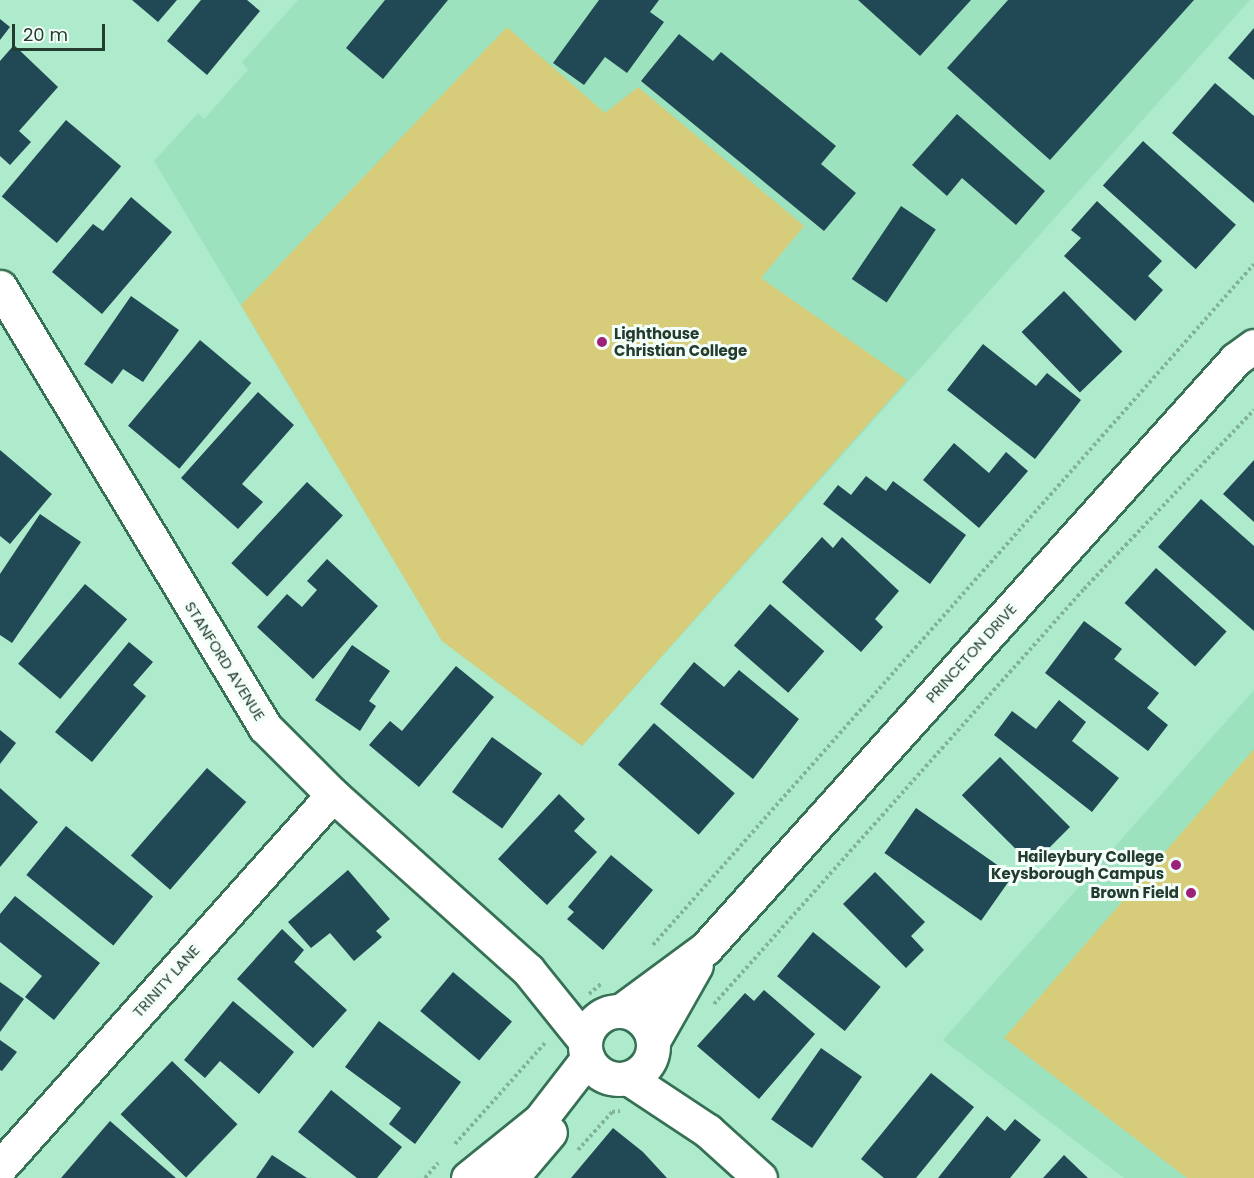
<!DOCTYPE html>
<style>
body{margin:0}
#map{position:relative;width:1254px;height:1178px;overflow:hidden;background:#aeeacc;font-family:Poppins,sans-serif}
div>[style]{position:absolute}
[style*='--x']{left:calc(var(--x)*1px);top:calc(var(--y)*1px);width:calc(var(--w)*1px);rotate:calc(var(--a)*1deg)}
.built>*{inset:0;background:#9de2bf}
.green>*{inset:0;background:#d6cc79}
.building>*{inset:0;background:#214855;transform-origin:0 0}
.path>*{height:4px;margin-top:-2px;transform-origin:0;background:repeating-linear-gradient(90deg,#82b39a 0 3px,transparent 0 6px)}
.roads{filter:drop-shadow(2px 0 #367055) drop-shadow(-2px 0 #367055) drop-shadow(0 2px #367055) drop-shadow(0 -2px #367055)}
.minor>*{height:33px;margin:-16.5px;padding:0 16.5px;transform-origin:16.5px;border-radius:16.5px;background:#fff}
.minor>.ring{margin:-16.5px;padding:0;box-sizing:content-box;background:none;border:33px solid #fff;border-radius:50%}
.dots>*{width:16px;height:16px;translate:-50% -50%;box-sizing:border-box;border:3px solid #f3fff8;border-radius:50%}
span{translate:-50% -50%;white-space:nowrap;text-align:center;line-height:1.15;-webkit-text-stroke:6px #f3fff8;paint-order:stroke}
.poi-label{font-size:15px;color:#243c30;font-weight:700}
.left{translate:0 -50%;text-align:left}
.right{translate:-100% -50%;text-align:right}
.street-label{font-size:15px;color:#243c30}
.scale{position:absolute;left:12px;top:24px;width:93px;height:27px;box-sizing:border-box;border:3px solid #243c30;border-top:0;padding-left:8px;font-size:18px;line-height:21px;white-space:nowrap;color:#243c30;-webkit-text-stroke:4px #f3fff8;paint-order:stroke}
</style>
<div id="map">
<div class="built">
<div style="clip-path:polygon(298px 0,1250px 0,582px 746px,442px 641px,154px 161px,198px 113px,204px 119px,248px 70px,242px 62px)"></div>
<div style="clip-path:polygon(1254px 690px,1254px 1178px,1124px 1178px,943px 1040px)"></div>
</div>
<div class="green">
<div style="clip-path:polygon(507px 27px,605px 113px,638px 87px,804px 226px,761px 278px,907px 380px,582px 746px,442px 641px,241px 305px)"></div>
<div style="clip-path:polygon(1254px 749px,1254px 1178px,1187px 1178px,1004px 1038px)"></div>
</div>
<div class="building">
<div style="clip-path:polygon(132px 0,177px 0,158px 22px)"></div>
<div style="clip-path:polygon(201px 0,247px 0,260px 11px,207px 75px,167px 41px)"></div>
<div style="clip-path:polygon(385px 0,448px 0,383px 79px,346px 48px)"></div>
<div style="clip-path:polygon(599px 0,659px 0,650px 12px,664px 22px,627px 73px,605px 57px,584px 85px,553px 63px)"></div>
<div style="clip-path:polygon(858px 0,971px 0,920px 56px)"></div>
<div style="clip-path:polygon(1008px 0,1194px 0,1050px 160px,947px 68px)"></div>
<div style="clip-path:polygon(0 19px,10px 27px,0 40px)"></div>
<div style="clip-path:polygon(1254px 28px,1254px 80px,1228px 58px)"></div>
<div style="clip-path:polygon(679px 34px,713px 61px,721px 52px,836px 146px,821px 164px,856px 193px,824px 231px,641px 81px)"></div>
<div style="clip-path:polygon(14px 45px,58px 87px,19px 131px,31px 142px,10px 165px,0 156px,0 61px)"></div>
<div style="clip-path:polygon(1215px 83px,1254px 116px,1254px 203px,1172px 133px)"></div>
<div style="clip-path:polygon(957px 114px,1045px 191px,1016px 225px,962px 178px,947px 196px,912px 165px)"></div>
<div style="left:66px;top:120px;width:72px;height:100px;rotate:40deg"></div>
<div style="left:1143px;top:141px;width:125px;height:60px;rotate:42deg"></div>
<div style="clip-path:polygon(131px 197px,172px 232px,102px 314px,52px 272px,93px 224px,103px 231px)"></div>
<div style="clip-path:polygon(1097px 201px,1162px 261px,1148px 276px,1163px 290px,1135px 321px,1064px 256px,1081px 238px,1071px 230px)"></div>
<div style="left:901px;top:206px;width:42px;height:88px;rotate:34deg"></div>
<div style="left:1064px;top:291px;width:84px;height:59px;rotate:46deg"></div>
<div style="clip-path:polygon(131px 296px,179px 330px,143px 382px,123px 369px,112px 384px,84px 364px)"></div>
<div style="left:200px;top:340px;width:67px;height:112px;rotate:40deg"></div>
<div style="clip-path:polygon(983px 344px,1036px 386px,1047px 373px,1081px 400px,1035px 459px,947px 390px)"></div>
<div style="clip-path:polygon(258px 392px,294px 425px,242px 484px,263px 502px,238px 529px,181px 478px)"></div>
<div style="clip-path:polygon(954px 443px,989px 473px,1006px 452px,1028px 471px,979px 528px,923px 480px)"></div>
<div style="clip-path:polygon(0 450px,52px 494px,10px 544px,0 536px)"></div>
<div style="clip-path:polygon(1254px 460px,1254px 522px,1223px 494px)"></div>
<div style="clip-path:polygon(866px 476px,886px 491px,893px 481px,966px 535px,930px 584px,823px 504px,838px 485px,851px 495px)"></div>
<div style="left:307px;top:482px;width:49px;height:111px;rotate:43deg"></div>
<div style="clip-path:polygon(1201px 499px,1254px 546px,1254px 631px,1158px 547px)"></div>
<div style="clip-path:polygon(40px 514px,81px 542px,12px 643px,0 635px,0 574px)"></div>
<div style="clip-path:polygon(822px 537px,833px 548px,842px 537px,899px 591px,875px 619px,883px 627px,861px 652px,782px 582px)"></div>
<div style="clip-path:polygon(327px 559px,378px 606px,313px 679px,257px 627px,287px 594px,302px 607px,317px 590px,307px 581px)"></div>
<div style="left:1156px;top:568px;width:95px;height:47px;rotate:42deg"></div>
<div style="left:85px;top:584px;width:55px;height:104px;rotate:40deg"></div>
<div style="left:770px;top:604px;width:72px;height:55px;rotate:41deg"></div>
<div style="clip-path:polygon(1084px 621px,1122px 649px,1114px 659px,1159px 693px,1147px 708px,1168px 725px,1148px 751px,1045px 673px)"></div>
<div style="clip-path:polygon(129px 642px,153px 662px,133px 685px,146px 696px,92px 762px,55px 732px)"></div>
<div style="clip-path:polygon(352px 645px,390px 671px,369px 701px,376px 706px,360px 731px,315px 700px)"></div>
<div style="clip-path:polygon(694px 662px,724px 687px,739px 670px,799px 719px,753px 779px,660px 704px)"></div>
<div style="clip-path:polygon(456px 666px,494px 697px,419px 787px,369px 745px,390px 721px,402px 731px)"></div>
<div style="clip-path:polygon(1059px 700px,1086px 722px,1072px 741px,1119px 778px,1092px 812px,994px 735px,1012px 711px,1036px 729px)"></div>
<div style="left:654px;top:723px;width:107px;height:55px;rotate:41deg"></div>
<div style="clip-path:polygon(0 730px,16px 743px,0 764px)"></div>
<div style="left:492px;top:737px;width:62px;height:68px;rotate:36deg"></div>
<div style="left:1000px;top:757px;width:99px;height:54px;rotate:45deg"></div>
<div style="left:207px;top:768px;width:52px;height:116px;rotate:41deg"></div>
<div style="clip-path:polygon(0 788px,38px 822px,0 867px)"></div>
<div style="clip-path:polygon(559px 794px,585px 819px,574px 831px,597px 852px,547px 905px,498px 859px)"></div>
<div style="left:916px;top:808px;width:118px;height:55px;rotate:35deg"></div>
<div style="left:66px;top:826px;width:112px;height:63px;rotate:39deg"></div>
<div style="clip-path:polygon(611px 855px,653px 890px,603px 950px,567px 919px,574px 912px,568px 907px)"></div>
<div style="clip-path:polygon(348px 870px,390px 919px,376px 931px,382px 937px,354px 961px,330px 933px,311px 948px,288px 922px)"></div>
<div style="clip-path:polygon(875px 872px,925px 922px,911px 936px,924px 950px,906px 968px,843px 904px)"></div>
<div style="clip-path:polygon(15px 896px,100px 963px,54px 1020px,25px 997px,42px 976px,0 942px,0 914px)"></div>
<div style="clip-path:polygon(282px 929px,304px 950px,294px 962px,347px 1010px,313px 1048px,237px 979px)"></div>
<div style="left:813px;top:932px;width:87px;height:57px;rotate:39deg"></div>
<div style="left:453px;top:972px;width:77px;height:51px;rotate:40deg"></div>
<div style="clip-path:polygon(0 982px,24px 999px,0 1032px)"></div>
<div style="clip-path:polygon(764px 990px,815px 1034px,759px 1099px,697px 1046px,745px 993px,754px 1001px)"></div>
<div style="clip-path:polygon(233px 1001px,294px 1052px,259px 1094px,220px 1061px,205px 1078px,184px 1060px)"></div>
<div style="clip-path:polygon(379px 1021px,461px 1082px,415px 1144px,389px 1124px,401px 1108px,345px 1067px)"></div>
<div style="clip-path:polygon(0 1040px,17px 1052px,2px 1071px,0 1070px)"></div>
<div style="left:821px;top:1048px;width:50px;height:87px;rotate:35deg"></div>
<div style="left:172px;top:1061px;width:91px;height:74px;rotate:44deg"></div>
<div style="clip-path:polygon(931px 1073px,974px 1107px,916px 1178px,884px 1178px,861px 1159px)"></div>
<div style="clip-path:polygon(331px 1090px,402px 1147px,377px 1178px,357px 1178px,298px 1132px)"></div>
<div style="clip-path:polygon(987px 1116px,1005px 1131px,1015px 1119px,1041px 1140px,1010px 1178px,938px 1178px)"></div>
<div style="clip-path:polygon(110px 1121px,176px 1178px,61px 1178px)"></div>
<div style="clip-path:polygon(613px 1128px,643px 1152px,667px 1178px,571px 1178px)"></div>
<div style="clip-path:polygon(272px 1155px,307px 1178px,256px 1178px)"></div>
<div style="clip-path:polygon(1064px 1155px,1088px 1178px,1043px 1178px)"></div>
</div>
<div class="path">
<div style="--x:653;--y:945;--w:908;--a:-48.57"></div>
<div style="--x:589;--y:994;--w:16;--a:-40"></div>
<div style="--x:714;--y:1004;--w:556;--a:-48.28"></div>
<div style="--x:1084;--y:589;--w:247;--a:-46.5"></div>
<div style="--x:455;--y:1144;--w:137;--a:-48.3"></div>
<div style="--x:578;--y:1150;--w:51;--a:-48.2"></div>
<div style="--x:612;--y:1112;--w:8;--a:-7"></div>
<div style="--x:425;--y:1178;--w:20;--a:-49"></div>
</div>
<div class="roads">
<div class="minor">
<div style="--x:0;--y:287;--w:514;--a:58.94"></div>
<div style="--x:265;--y:727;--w:96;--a:45"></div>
<div style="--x:333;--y:795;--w:262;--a:41.9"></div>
<div style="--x:528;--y:970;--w:91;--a:51.2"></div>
<div style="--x:622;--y:1010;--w:104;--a:-36.4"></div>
<div style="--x:706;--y:948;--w:792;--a:-48.02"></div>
<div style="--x:1236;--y:359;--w:22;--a:-36"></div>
<div class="ring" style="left:585px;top:1011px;width:35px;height:35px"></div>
<div style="--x:653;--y:1041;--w:87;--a:-60.5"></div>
<div style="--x:628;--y:1078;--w:96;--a:33.5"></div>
<div style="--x:708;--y:1131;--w:70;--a:42.1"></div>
<div style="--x:0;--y:1167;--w:499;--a:-48.2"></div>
<div style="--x:468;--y:1178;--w:92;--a:-38.9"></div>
<div style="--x:540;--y:1120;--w:78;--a:-52.3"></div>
<div style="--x:511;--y:1178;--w:60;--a:-49.7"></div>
</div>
</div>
<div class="dots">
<div style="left:602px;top:342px;background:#9c2279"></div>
<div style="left:1176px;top:865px;background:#9c2279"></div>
<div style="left:1191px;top:893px;background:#9c2279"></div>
</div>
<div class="poi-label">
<span class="left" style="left:614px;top:342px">Lighthouse<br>Christian College</span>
<span class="right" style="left:1164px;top:865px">Haileybury College<br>Keysborough Campus</span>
<span class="right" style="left:1179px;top:893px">Brown Field</span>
</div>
<div class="street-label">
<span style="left:971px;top:653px;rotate:-48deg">PRINCETON DRIVE</span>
<span style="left:225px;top:661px;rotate:58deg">STANFORD AVENUE</span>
<span style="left:166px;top:981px;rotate:-48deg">TRINITY LANE</span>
</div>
<div class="scale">20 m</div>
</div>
